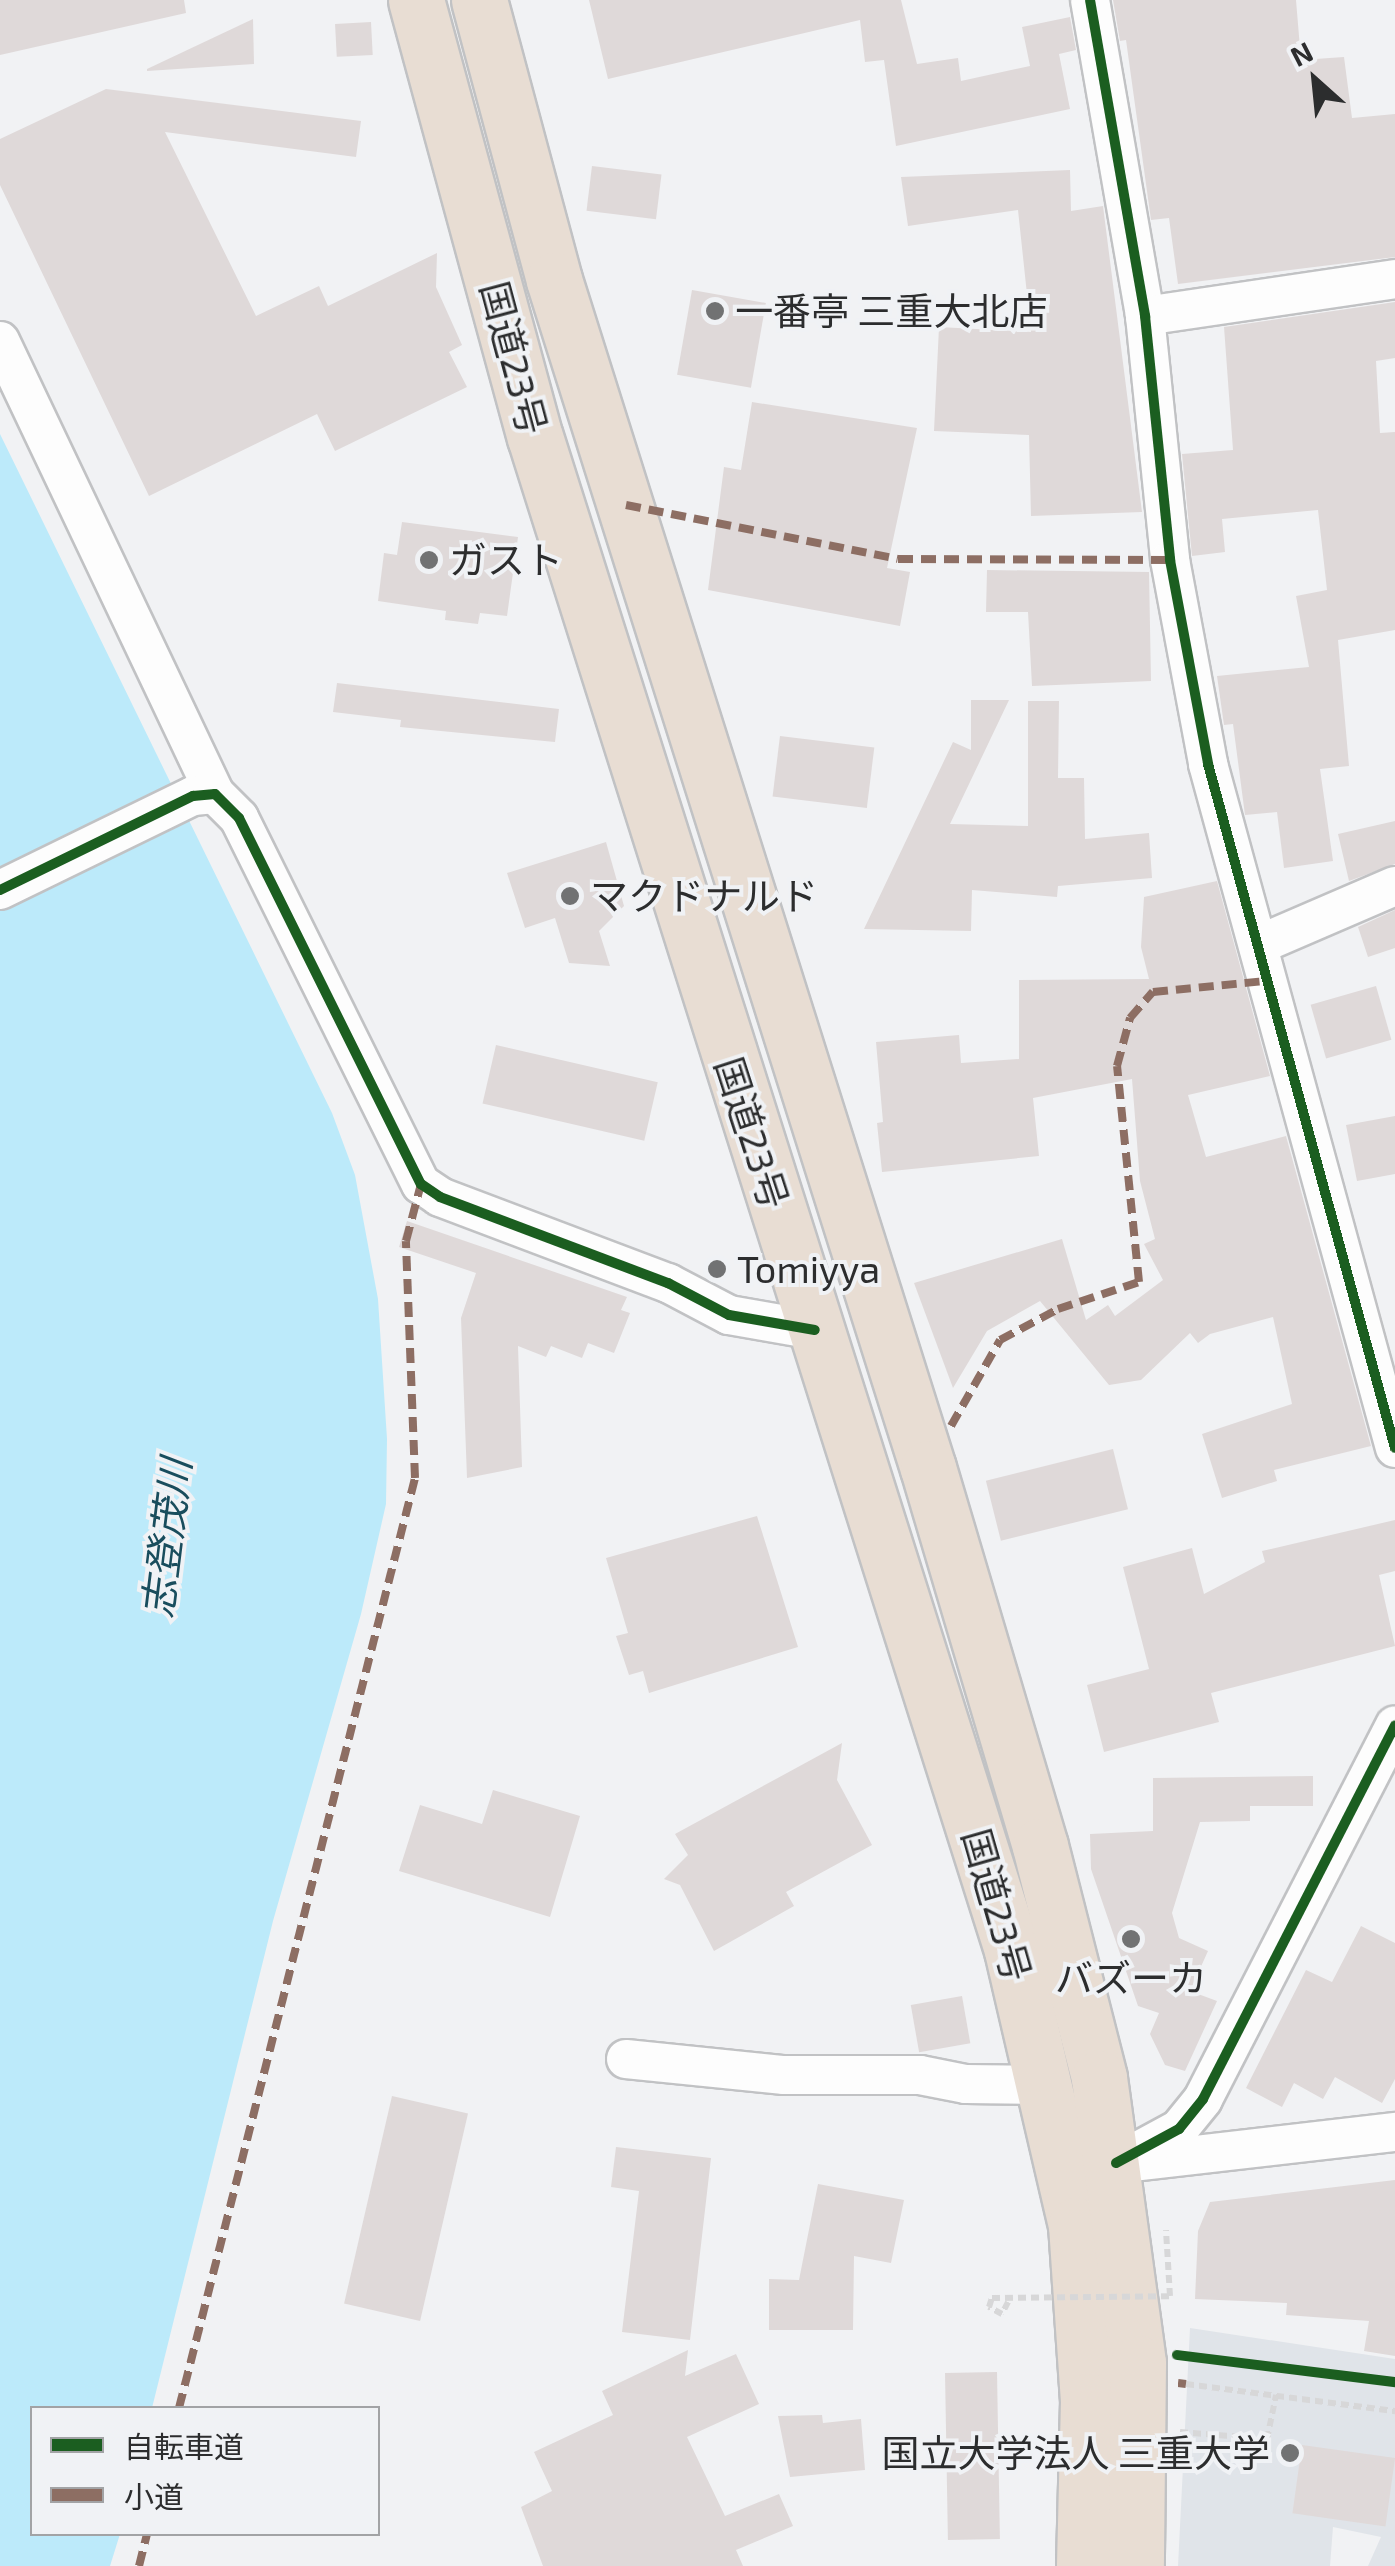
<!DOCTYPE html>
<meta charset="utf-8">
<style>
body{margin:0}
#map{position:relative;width:1395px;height:2566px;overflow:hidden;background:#f1f2f4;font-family:"Exo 2","Noto Sans JP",sans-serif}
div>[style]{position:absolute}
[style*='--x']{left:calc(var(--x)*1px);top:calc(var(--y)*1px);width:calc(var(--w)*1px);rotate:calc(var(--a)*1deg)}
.built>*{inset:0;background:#e0e4e9}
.water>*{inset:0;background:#bceafa}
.building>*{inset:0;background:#dfd9d9;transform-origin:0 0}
.path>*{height:6px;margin-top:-3px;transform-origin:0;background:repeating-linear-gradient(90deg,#d7d7d8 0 8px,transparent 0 13px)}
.roads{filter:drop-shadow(2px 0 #c1c2c4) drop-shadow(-2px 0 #c1c2c4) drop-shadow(0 2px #c1c2c4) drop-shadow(0 -2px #c1c2c4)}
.minor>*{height:38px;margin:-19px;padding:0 19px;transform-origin:19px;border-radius:19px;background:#fdfdfd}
.highway>*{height:55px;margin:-27.5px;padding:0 27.5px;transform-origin:27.5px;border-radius:27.5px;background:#e8ddd3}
.path-bridge>*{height:6px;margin-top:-3px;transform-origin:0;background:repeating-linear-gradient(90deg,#d7d7d8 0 8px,transparent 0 13px)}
.quiet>*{height:8px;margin-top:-4px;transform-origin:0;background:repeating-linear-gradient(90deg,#8d6e63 0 15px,transparent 0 23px)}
.cycleway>*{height:10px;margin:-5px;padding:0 5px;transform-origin:5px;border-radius:5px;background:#1b5e20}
.dots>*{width:28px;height:28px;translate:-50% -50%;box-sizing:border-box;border:5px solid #f0f2f5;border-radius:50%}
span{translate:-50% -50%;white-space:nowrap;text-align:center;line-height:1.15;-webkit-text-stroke:8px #f0f2f5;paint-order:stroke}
.poi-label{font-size:38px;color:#2c2d2e}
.left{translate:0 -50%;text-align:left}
.right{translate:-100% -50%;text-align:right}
.street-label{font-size:38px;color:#2c2d2e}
.water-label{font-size:40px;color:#194d5d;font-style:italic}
.legend{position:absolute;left:30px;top:2406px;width:350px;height:130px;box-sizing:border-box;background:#f0f2f5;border:2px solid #a2a3a5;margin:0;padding:12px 18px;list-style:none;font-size:30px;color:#2c2d2e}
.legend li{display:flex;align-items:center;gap:20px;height:50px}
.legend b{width:50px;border:2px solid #a2a3a5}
.north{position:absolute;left:1265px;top:30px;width:100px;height:100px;-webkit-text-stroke:8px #f0f2f5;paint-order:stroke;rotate:333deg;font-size:28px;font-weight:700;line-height:40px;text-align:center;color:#2c2d2e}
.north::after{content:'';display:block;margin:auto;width:35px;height:45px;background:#2c2d2e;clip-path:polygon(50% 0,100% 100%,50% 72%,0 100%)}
</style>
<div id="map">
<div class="built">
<div style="clip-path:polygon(1190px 2328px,1395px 2359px,1395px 2566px,1368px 2566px,1381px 2537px,1333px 2527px,1330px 2566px,1178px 2566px)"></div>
</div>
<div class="water">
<div style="clip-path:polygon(0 434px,332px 1113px,355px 1175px,378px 1299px,387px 1439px,386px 1504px,361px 1614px,273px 1921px,152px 2408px,32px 2408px,32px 2534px,120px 2534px,110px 2566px,0 2566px)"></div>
</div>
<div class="building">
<div style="clip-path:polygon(0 0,184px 0,186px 13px,0 55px)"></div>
<div style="clip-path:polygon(589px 0,901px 0,917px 64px,958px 58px,961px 81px,1030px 66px,1022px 27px,1070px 17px,1076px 50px,1059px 54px,1070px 109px,896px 146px,884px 60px,865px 62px,860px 20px,608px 79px)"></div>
<div style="clip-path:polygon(1113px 0,1296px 0,1301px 60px,1344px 57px,1352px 118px,1395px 114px,1395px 257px,1178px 284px,1169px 218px,1151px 220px,1126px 40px,1120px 41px)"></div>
<div style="clip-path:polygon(253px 19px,254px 64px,147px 71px,147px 69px)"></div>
<div style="left:371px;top:22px;width:33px;height:36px;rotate:87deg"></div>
<div style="clip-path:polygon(106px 89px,361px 121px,356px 157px,165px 132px,256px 316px,319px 286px,328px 306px,437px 253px,436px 287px,462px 345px,449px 352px,467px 387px,335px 451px,317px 414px,149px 496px,0 185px,0 139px)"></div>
<div style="left:592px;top:166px;width:70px;height:45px;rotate:7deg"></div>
<div style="clip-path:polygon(1070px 170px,1071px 211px,1103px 206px,1142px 512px,1031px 516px,1029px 435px,934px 431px,939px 327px,1031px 332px,1018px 210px,908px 226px,901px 177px)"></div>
<div style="left:692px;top:290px;width:75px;height:86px;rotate:10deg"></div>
<div style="clip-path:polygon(1395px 302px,1395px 358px,1376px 361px,1380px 433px,1395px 432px,1395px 630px,1338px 640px,1349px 766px,1320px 769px,1333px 861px,1284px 868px,1277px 812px,1245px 815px,1233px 724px,1224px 725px,1217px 676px,1309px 667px,1296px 596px,1327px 590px,1318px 510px,1222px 519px,1225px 552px,1192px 556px,1182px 454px,1233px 450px,1224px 327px)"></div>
<div style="clip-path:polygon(752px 402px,917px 428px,887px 568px,910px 572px,900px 626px,708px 590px,724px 467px,741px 470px)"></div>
<div style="clip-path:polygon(402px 522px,518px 537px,507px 616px,480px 613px,478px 624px,445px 620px,446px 611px,378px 601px,384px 553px,397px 555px)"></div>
<div style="clip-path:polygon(987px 570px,1149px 572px,1151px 681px,1032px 686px,1028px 612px,986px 612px)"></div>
<div style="clip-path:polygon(337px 683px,559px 709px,555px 742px,400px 727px,401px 720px,333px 712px)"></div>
<div style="clip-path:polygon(971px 700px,1009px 700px,950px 824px,1028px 826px,1028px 701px,1059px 701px,1058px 778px,1084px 778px,1085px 839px,1149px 833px,1152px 878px,1058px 886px,1057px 897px,972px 890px,971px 931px,864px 929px,953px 742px,971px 750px)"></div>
<div style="left:780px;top:736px;width:95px;height:61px;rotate:7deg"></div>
<div style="clip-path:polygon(1395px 821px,1395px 864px,1349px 881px,1338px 834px)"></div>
<div style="clip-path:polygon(606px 842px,624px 906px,599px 931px,610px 966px,569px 963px,555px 918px,525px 928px,507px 873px)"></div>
<div style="clip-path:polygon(1217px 881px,1270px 1076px,1188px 1095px,1206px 1157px,1286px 1136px,1371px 1446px,1274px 1470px,1277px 1481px,1222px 1498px,1202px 1434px,1292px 1404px,1273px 1317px,1210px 1334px,1198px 1343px,1190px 1333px,1141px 1380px,1109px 1385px,1040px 1301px,987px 1331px,953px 1388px,914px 1283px,1062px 1239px,1086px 1320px,1108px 1305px,1115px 1316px,1163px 1280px,1144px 1244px,1155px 1239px,1140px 1181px,1132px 1079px,1033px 1098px,1039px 1156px,882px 1172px,877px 1123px,883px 1122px,876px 1042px,959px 1035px,961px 1063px,1019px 1059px,1019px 980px,1149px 979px,1141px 947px,1144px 897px)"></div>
<div style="clip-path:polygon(1395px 910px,1395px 948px,1368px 957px,1358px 927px)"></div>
<div style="left:1376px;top:986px;width:56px;height:68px;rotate:74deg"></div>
<div style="left:496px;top:1045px;width:166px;height:60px;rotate:13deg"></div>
<div style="clip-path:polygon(1395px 1116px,1395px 1174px,1357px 1181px,1346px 1125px)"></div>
<div style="clip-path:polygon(407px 1221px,627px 1297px,621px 1310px,630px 1313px,614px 1353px,588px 1343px,582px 1358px,551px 1346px,546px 1357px,518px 1346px,522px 1467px,467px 1478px,461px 1318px,476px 1273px,399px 1247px)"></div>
<div style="left:1113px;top:1449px;width:62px;height:131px;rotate:76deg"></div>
<div style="clip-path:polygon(757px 1516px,798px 1647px,649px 1693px,643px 1671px,629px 1675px,616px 1636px,628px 1633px,606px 1558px)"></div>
<div style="clip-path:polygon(1395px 1520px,1395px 1571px,1379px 1575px,1395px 1646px,1211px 1693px,1219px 1722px,1104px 1752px,1087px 1685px,1149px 1669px,1123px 1567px,1192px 1548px,1204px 1594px,1265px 1562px,1262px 1551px)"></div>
<div style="clip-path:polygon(842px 1743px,837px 1780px,872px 1845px,786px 1892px,794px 1906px,714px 1951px,680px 1885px,664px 1879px,688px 1855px,675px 1834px)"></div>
<div style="clip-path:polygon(1313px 1776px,1313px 1806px,1250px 1806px,1250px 1821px,1200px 1822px,1172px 1913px,1179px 1938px,1208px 1951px,1190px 1991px,1217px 2001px,1185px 2071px,1165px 2065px,1150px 2034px,1159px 2013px,1138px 2006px,1091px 1869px,1090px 1834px,1153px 1831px,1153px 1778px)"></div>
<div style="clip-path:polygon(493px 1790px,580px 1816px,550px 1917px,399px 1871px,420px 1805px,482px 1824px)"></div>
<div style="clip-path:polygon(1361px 1926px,1395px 1943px,1395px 2079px,1382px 2103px,1335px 2077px,1323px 2099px,1294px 2083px,1282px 2107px,1246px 2088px,1306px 1970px,1332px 1982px)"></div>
<div style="left:962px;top:1996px;width:48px;height:52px;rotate:80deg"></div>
<div style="left:392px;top:2096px;width:78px;height:213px;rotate:13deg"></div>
<div style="clip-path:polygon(616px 2147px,711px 2158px,690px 2340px,622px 2332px,639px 2191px,611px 2187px)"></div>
<div style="clip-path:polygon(1395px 2180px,1395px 2356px,1364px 2351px,1369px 2321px,1286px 2315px,1287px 2303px,1195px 2299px,1198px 2231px,1210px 2202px)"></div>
<div style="clip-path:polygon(818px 2184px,904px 2200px,891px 2263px,854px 2256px,853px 2330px,769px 2330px,769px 2279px,799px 2280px)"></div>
<div style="clip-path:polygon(688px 2350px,685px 2376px,736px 2354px,759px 2404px,687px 2437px,725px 2516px,779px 2494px,793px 2526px,736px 2550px,743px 2566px,543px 2566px,521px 2507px,552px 2491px,534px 2452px,613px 2415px,602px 2391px)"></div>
<div style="left:997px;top:2372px;width:167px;height:52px;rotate:89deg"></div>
<div style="clip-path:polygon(822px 2415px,823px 2423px,861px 2419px,865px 2470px,790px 2477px,778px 2416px)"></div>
<div style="left:1302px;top:2445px;width:94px;height:69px;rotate:8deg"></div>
</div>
<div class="path">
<div style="--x:1186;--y:2384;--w:211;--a:7.4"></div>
<div style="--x:1180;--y:2432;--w:87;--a:4.6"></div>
<div style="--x:1267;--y:2439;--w:45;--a:-78.4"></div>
</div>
<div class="roads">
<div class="minor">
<div style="--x:1090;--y:0;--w:321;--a:80.1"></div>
<div style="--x:1145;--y:316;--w:245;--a:84.1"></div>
<div style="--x:1170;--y:560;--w:208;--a:79.4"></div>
<div style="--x:1208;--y:764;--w:709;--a:74.71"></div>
<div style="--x:1145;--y:316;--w:253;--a:-8.4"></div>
<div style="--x:0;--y:341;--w:501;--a:64.61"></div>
<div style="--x:0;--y:890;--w:215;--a:-26"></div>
<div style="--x:193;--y:796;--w:22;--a:-5"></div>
<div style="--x:215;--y:794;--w:34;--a:45"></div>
<div style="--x:239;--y:818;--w:409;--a:63.6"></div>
<div style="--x:421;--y:1184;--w:23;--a:34"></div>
<div style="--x:440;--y:1197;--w:244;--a:20.7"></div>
<div style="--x:668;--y:1283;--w:69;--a:27.7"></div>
<div style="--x:729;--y:1315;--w:87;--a:9.9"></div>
<div style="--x:1258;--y:945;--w:149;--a:-23.3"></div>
<div style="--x:626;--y:2059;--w:159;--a:5.8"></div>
<div style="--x:784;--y:2075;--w:136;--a:0"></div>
<div style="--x:920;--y:2075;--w:47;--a:11.1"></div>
<div style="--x:966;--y:2084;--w:81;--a:0.7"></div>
<div style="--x:1134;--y:2162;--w:263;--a:-6.6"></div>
<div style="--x:1116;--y:2163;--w:72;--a:-28.4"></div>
<div style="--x:1179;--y:2129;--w:38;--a:-51"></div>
<div style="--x:1203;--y:2099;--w:420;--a:-62.8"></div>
</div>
<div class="highway">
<div style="--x:416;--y:0;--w:453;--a:74.8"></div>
<div style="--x:535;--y:437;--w:1586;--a:72.5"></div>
<div style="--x:1012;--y:1950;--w:282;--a:76.9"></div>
<div style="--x:1076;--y:2225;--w:176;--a:86.1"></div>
<div style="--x:1088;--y:2401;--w:165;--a:91.4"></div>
<div style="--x:479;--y:0;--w:290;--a:75"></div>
<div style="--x:554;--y:280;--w:1245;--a:72.53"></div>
<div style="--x:928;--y:1468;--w:394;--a:73.5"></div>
<div style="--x:1040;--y:1846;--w:239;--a:75.7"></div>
<div style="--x:1099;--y:2078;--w:288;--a:82.2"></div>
<div style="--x:1138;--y:2363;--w:203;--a:90.6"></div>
</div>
</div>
<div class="path-bridge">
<div style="--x:1008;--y:2302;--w:13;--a:117"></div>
<div style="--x:1002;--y:2314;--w:15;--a:-152"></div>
<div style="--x:989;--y:2307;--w:9;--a:-72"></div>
<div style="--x:992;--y:2298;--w:178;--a:-0.6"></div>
<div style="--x:1170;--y:2296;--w:66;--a:-93.5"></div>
</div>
<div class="quiet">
<div style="--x:626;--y:505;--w:277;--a:11.2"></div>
<div style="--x:898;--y:559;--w:272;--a:0.2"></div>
<div style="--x:951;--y:1426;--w:99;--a:-60.3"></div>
<div style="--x:1000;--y:1340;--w:66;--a:-28.1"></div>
<div style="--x:1058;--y:1309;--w:85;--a:-18.4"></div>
<div style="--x:1139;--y:1282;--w:217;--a:-95.8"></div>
<div style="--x:1117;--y:1066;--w:50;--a:-74.8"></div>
<div style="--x:1130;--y:1018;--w:35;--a:-49"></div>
<div style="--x:1153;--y:992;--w:114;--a:-5.6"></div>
<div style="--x:1178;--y:2383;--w:8;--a:7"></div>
<div style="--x:179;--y:2408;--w:959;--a:-75.76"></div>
<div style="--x:415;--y:1478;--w:237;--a:-92.2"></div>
<div style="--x:406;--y:1241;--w:59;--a:-75.3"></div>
<div style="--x:139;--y:2566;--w:33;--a:-76"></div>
</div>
<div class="cycleway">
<div style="--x:1090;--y:0;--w:321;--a:80.1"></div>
<div style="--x:1145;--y:316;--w:245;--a:84.1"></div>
<div style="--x:1170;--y:560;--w:208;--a:79.4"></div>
<div style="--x:1208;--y:764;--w:709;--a:74.71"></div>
<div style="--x:0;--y:890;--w:215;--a:-26"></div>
<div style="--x:193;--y:796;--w:22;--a:-5"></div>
<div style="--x:215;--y:794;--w:34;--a:45"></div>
<div style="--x:239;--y:818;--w:409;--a:63.6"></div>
<div style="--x:421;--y:1184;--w:23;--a:34"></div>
<div style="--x:440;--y:1197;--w:244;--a:20.7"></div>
<div style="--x:668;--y:1283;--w:69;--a:27.7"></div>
<div style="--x:729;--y:1315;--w:87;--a:9.9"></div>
<div style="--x:1116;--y:2163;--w:72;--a:-28.4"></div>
<div style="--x:1179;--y:2129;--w:38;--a:-51"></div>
<div style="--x:1203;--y:2099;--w:420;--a:-62.8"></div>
<div style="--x:1177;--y:2355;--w:220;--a:7.1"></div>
</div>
<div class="dots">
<div style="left:715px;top:311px;background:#717273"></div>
<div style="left:429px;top:560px;background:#717273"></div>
<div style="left:570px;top:896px;background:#717273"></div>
<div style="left:717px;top:1269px;background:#717273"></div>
<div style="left:1131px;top:1939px;background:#717273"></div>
<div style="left:1290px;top:2453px;background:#717273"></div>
</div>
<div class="poi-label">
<span class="left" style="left:735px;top:311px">一番亭 三重大北店</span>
<span class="left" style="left:449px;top:560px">ガスト</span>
<span class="left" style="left:590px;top:896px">マクドナルド</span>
<span class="left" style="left:737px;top:1269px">Tomiyya</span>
<span style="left:1131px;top:1978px">バズーカ</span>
<span class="right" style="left:1270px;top:2453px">国立大学法人 三重大学</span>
</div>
<div class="street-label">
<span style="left:514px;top:358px;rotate:75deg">国道23号</span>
<span style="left:752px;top:1133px;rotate:72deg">国道23号</span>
<span style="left:997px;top:1905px;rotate:74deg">国道23号</span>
</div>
<div class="water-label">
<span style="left:165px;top:1538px;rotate:-83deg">志登茂川</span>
</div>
<ul class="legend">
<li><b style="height:12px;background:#1b5e20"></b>自転車道</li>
<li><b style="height:12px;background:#8d6e63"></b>小道</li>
</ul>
<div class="north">N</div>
</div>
